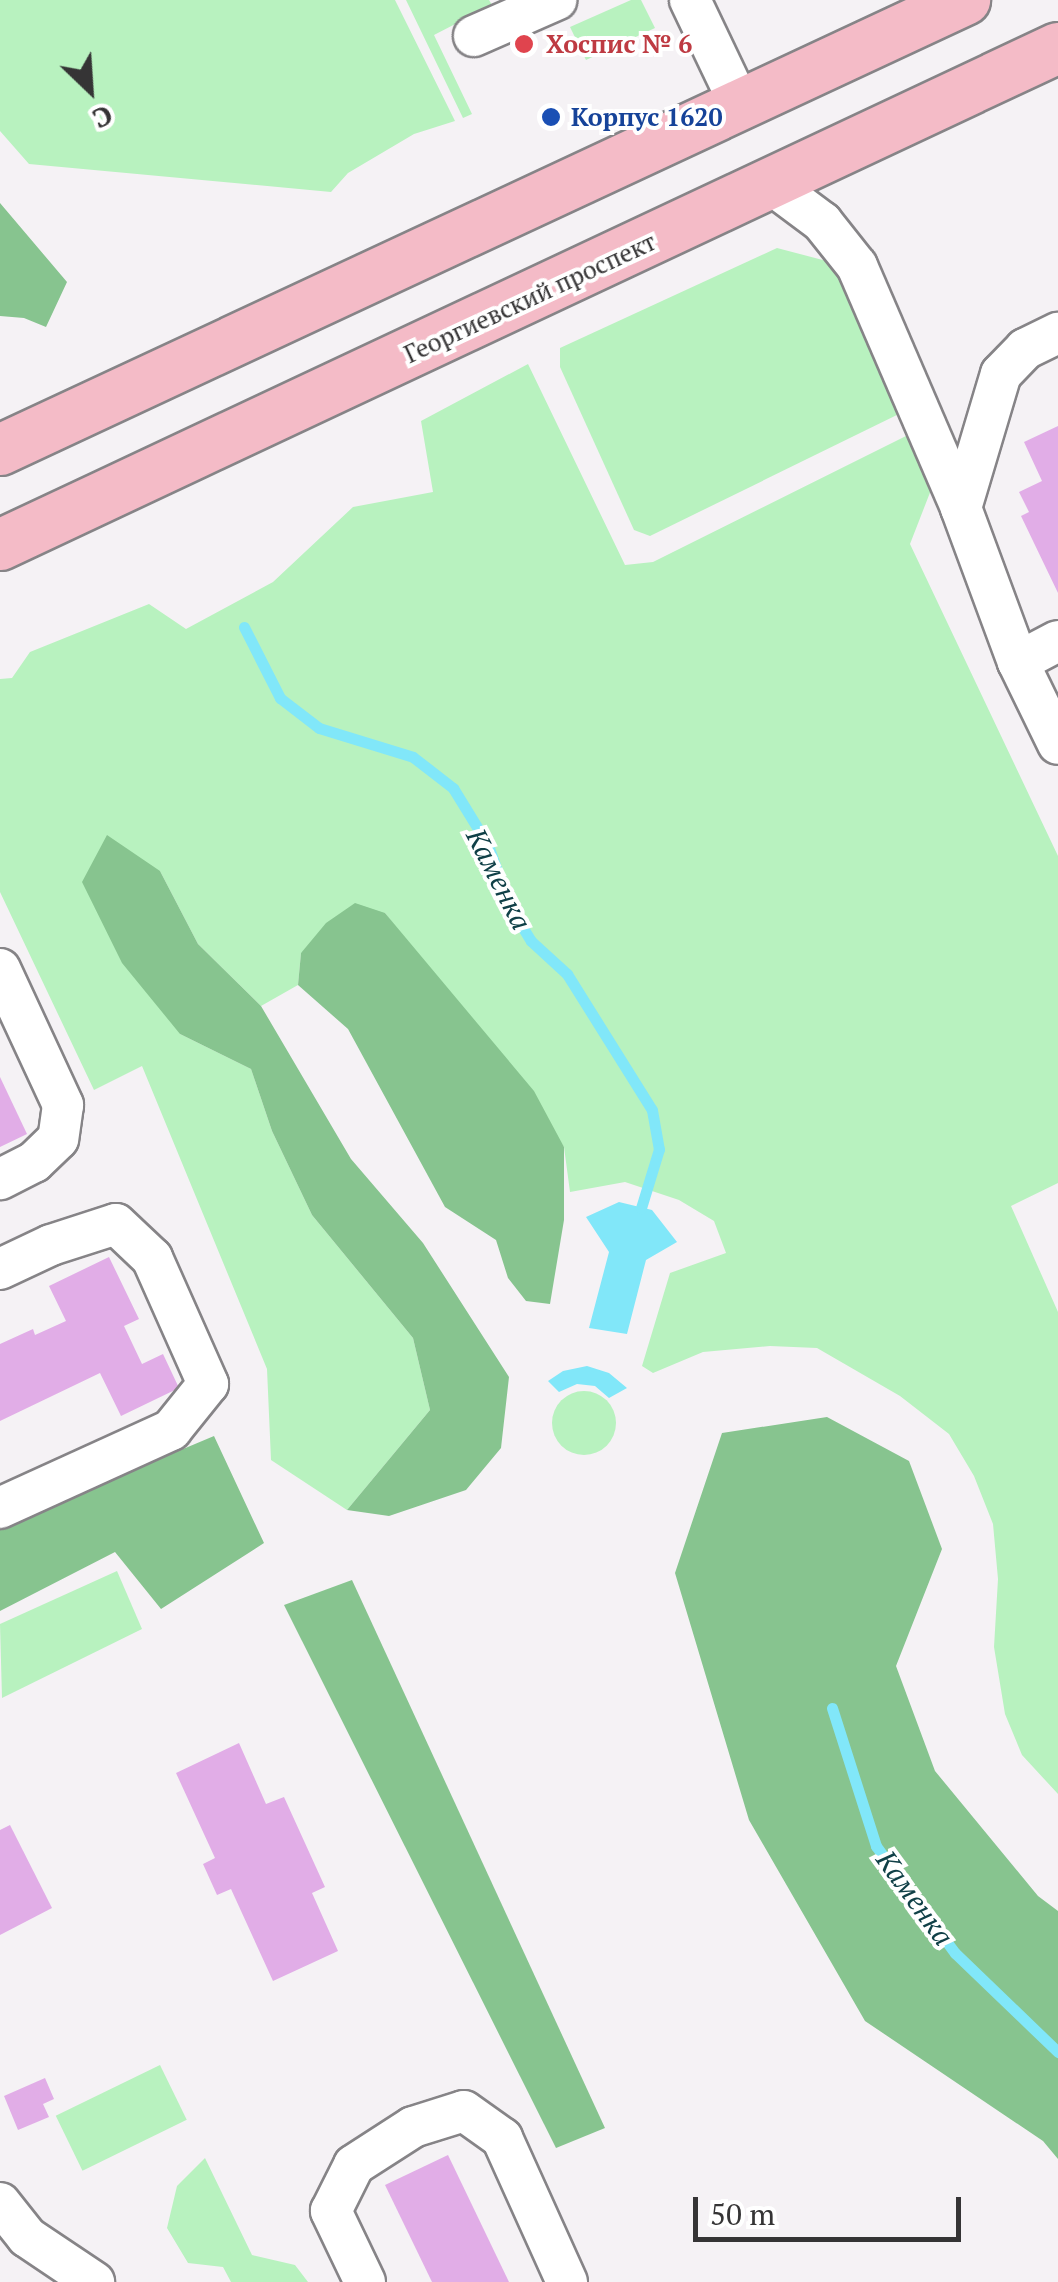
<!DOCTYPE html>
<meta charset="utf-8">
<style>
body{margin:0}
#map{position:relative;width:1058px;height:2282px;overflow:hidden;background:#f5f2f5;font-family:"PT Serif",serif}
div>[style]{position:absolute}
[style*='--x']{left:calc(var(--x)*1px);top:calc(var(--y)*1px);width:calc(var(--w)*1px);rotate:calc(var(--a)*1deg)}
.green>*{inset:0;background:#b8f2bf;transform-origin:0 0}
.round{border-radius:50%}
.forest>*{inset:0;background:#87c48f}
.water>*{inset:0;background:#81e7f9}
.stream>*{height:11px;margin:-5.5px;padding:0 5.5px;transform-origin:5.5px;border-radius:5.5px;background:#81e7f9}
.building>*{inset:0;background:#e1ade7}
.roads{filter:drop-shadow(2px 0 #868487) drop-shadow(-2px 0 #868487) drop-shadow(0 2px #868487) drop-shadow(0 -2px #868487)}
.minor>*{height:40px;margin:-20px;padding:0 20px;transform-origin:20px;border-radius:20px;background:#fff}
.major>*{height:50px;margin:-25px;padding:0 25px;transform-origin:25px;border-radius:25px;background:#f4bbc7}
.dots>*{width:28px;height:28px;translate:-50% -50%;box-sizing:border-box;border:5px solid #fff;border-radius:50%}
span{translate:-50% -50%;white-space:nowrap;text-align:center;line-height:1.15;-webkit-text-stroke:8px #fff;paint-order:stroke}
.health-label{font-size:25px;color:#be3a42;font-weight:700}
.left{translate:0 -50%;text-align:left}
.transit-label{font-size:25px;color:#164399;font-weight:700}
.street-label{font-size:25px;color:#353435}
.water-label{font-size:28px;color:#104047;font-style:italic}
.north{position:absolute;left:40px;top:40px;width:100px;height:100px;-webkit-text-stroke:8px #fff;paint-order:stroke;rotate:155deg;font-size:28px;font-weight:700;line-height:40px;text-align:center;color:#353435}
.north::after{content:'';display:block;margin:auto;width:35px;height:45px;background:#353435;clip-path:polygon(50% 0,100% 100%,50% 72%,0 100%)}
.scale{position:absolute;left:693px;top:2197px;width:268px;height:45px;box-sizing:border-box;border:5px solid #353435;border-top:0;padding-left:12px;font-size:30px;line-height:35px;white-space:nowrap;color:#353435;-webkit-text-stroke:8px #fff;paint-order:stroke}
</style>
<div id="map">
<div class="green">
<div style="clip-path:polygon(0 0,395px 0,455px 121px,414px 134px,348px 173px,331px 192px,29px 164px,0 131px)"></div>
<div style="clip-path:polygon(406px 0,489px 0,492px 5px,434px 35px,472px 114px,463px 118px)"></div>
<div style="clip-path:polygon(631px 0,641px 0,655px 28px,586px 60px,570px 27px)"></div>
<div style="clip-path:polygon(777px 248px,838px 264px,903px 412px,650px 536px,634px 530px,560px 367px,560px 348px)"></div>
<div style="clip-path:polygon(528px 364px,625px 565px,653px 562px,908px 435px,931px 490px,910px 544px,1058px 856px,1058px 1183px,1011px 1206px,1058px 1312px,1058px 1794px,1022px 1755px,1005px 1714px,994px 1647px,998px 1579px,993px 1524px,974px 1476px,949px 1434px,900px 1396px,817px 1348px,770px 1346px,703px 1352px,653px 1373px,642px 1366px,670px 1273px,726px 1253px,714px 1221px,679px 1200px,625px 1182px,570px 1192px,564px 1147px,385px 913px,301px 953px,298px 985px,261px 1006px,198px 944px,160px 871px,180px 1034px,251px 1069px,272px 1131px,312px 1215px,413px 1338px,430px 1410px,347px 1510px,271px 1460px,267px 1369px,142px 1066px,94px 1090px,0 892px,0 679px,12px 678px,30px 652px,149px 604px,186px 629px,273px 582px,353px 507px,433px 492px,421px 421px)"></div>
<div class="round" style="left:552px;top:1391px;width:64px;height:64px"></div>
<div style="clip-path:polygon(117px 1571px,142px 1629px,2px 1698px,0 1624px)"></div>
<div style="left:160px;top:2065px;width:61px;height:116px;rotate:64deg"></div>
<div style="clip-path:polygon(205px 2158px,252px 2255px,295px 2265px,308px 2282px,231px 2282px,223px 2267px,188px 2263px,167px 2228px,177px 2186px)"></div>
</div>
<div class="forest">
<div style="clip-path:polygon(0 203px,67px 282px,46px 327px,24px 318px,0 316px)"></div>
<div style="clip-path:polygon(107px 835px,160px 871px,198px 944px,261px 1006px,351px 1159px,423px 1243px,509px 1377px,501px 1448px,466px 1490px,389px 1516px,347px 1510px,430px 1410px,413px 1338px,312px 1215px,272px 1131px,251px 1069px,180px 1034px,122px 963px,82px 882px)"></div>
<div style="clip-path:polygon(355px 903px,385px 913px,534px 1091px,564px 1147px,564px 1220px,550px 1304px,526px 1301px,508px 1278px,496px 1240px,445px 1207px,348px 1029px,298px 985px,301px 953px,326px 923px)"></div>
<div style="clip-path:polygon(827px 1417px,909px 1461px,942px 1549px,896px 1666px,935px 1771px,1038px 1896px,1058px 1911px,1058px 2159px,1043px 2141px,865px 2021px,749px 1820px,675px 1573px,722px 1433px)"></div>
<div style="clip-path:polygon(214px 1436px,264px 1543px,161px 1609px,115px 1552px,0 1611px,0 1526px)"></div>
<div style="clip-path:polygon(352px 1580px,605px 2128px,556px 2148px,284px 1605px)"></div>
</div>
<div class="water">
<div style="clip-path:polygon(619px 1202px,652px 1210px,677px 1242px,646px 1260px,627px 1334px,589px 1328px,609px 1252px,586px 1217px)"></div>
<div style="clip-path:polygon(587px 1366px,609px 1373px,627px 1388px,609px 1398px,595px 1386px,577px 1384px,559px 1392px,548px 1381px,563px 1371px)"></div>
</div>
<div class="stream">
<div style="--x:244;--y:627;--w:80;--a:63.1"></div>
<div style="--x:280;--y:698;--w:49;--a:37.6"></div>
<div style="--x:319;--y:728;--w:98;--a:17.1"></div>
<div style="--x:413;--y:757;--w:51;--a:37.8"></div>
<div style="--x:453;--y:788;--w:67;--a:58.4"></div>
<div style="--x:488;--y:845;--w:64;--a:70.7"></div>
<div style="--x:509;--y:905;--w:42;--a:58.6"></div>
<div style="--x:531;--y:941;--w:49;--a:42.5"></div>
<div style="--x:567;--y:974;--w:160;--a:58"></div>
<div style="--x:652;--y:1110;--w:40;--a:80"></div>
<div style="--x:659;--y:1149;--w:62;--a:107"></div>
<div style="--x:832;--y:1708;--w:145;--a:72.3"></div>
<div style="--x:876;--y:1846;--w:133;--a:53.6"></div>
<div style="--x:955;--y:1953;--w:143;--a:43.9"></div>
</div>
<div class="building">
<div style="clip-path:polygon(1058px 426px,1058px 593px,1021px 516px,1029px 512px,1019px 492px,1042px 481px,1024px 442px)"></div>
<div style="clip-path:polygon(0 1077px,27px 1134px,0 1147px)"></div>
<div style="clip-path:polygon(109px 1257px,139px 1319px,124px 1326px,142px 1364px,163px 1354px,179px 1388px,121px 1416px,100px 1373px,0 1421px,0 1344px,33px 1329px,35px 1335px,66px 1321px,49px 1286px)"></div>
<div style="clip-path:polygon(239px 1743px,266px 1804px,284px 1797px,325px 1887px,312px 1893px,338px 1951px,273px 1981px,231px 1889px,217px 1895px,203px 1864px,215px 1858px,176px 1773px)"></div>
<div style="clip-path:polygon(10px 1825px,52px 1908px,0 1935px,0 1830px)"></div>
<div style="clip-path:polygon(45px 2078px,54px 2099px,43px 2104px,49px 2117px,18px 2130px,4px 2096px)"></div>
<div style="clip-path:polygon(448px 2155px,509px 2282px,432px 2282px,385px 2185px)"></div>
</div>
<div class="roads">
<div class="minor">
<div style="--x:690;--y:0;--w:116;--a:64.5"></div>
<div style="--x:474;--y:36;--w:90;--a:-23.7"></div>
<div style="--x:771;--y:184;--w:64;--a:36.7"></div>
<div style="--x:822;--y:222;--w:56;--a:51.5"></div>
<div style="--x:857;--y:266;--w:263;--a:66.7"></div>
<div style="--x:961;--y:508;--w:164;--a:69.7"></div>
<div style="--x:1018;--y:662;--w:91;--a:64"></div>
<div style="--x:961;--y:508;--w:140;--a:-73.4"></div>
<div style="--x:1001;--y:374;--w:35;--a:-46"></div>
<div style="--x:1025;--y:349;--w:37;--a:-26"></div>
<div style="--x:1018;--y:662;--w:45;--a:-27.7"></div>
<div style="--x:0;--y:969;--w:150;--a:65.1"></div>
<div style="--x:63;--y:1105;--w:34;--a:98"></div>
<div style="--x:58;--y:1139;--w:33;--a:136"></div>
<div style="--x:34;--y:1162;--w:38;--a:153"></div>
<div style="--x:0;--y:1269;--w:56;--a:-25.2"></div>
<div style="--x:51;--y:1245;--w:68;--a:-17.9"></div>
<div style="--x:116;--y:1224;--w:50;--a:43.4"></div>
<div style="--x:152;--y:1258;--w:138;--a:66"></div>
<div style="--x:208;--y:1384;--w:59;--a:128.8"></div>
<div style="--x:171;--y:1430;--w:188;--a:155.5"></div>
<div style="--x:0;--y:2203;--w:43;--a:51.5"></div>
<div style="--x:27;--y:2237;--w:81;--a:33.9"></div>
<div style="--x:365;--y:2282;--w:79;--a:-115.6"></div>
<div style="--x:331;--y:2211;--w:51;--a:-63.4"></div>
<div style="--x:354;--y:2165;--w:70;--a:-32.8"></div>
<div style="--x:413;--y:2127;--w:53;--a:-17.4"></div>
<div style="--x:464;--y:2111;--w:47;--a:35.4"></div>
<div style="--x:502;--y:2138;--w:158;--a:65.7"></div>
</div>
<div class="major">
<div style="--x:0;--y:450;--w:1065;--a:-25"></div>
<div style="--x:0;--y:545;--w:1169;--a:-25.16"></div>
</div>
</div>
<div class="dots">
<div style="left:524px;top:44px;background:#e0444e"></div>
<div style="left:551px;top:117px;background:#1a4fb4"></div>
</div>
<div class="health-label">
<span class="left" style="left:546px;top:44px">Хоспис № 6</span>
</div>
<div class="transit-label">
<span class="left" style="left:571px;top:117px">Корпус 1620</span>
</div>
<div class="street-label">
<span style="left:530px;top:298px;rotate:-25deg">Георгиевский проспект</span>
</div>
<div class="water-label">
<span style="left:499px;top:879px;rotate:63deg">Каменка</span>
<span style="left:915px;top:1898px;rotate:54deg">Каменка</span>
</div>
<div class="north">С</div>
<div class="scale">50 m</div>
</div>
